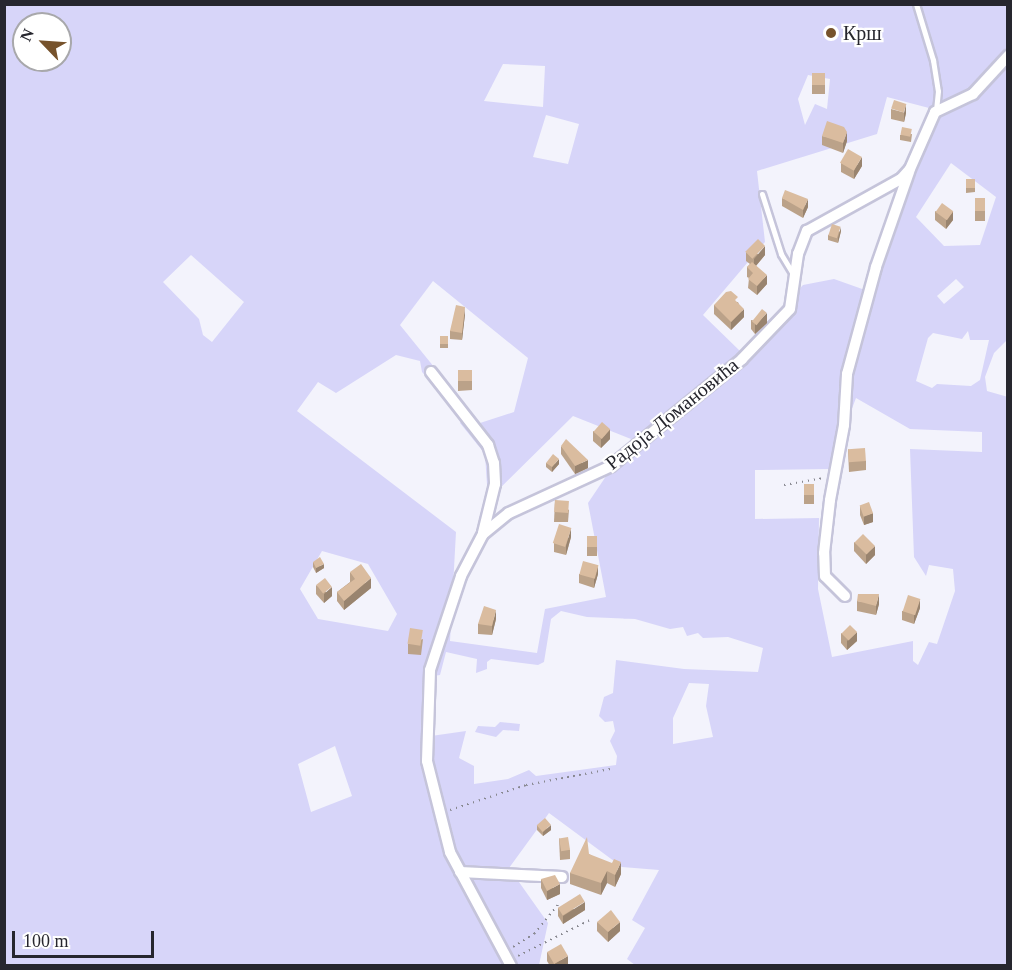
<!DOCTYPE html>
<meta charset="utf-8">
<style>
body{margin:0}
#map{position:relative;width:1012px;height:970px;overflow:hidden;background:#f3f3fc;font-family:Georgia,serif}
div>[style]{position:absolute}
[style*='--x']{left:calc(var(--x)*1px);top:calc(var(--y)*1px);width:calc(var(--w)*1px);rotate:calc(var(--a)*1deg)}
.green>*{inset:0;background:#d7d5f9}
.path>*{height:1.5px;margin-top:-0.75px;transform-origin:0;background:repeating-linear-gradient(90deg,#87878f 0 1.5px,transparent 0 6px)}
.roads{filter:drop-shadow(2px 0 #c5c4da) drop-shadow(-2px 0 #c5c4da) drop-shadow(0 2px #c5c4da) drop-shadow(0 -2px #c5c4da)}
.lane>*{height:5px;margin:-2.5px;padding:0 2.5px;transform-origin:2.5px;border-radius:2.5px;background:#fff}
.street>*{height:10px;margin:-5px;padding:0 5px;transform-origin:5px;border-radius:5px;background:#fff}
.wall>*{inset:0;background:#bba289;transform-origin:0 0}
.shaded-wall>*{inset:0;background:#99846f}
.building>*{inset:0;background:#dabc9f;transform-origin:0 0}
.dots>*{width:16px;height:16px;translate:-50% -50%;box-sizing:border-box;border:3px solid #fff;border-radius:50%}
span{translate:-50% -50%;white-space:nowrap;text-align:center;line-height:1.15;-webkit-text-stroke:4.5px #fff;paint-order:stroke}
.poi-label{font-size:20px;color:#26262e}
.left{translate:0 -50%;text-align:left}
.street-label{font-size:20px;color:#26262e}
.frame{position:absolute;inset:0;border:6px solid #26262e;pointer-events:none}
.north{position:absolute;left:12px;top:12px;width:60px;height:60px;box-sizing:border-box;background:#fff;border:2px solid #a8a8ab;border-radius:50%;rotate:295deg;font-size:16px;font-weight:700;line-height:24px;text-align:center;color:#26262e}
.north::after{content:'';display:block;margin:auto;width:21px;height:27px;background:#76522c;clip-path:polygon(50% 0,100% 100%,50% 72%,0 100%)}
.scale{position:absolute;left:12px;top:931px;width:142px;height:27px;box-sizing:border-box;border:3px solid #26262e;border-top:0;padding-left:8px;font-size:18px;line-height:21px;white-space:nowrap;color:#26262e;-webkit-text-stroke:4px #fff;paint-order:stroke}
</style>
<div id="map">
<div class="green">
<div style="clip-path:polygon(evenodd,4px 5px,1007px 5px,1007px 340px,994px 353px,985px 377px,987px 391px,1008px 397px,1007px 965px,635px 965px,627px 959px,645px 928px,632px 920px,659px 870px,622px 867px,549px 813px,509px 868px,548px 923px,539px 965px,514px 965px,451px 847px,439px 803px,431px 736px,466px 731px,459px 758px,474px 766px,474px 784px,508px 779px,529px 770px,536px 776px,616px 765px,617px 756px,610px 741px,615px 731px,613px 721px,605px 722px,599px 716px,604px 697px,613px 693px,616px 660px,684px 669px,758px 672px,763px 648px,728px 637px,703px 638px,698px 633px,687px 636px,683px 627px,670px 629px,635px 619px,587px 617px,561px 611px,551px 619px,544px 662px,538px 665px,491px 659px,487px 662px,487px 669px,476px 673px,477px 659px,446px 652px,440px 675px,433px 676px,423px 736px,451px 861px,506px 965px,5px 965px,4px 5px,24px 24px,60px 24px,60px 60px,24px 60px,24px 24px,4px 5px,503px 64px,545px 66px,543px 107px,484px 101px,503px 64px,4px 5px,808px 75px,830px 79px,827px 109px,815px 104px,805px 125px,798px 99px,808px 75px,4px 5px,887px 97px,929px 108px,906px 201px,865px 290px,834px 279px,803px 285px,741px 352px,703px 315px,765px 242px,757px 171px,877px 134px,887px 97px,4px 5px,546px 115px,579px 124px,568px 164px,533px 157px,546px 115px,4px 5px,951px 163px,996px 197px,980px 245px,944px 246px,916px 217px,951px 163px,4px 5px,191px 255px,244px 302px,212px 342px,203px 335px,199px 319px,163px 282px,191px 255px,4px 5px,956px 279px,964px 287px,944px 304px,937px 296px,956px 279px,4px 5px,433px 281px,528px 358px,514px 412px,480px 423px,469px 411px,460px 423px,485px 454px,488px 500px,573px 416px,631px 439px,588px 503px,606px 597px,545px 609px,537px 653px,450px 641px,456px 532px,297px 411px,318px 382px,336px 393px,396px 355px,420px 361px,422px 372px,450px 403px,464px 404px,400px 325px,433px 281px,4px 5px,968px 331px,970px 340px,989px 340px,980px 380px,971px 386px,937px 384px,932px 388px,916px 381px,928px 338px,933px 333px,962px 339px,968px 331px,4px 5px,856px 398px,910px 429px,982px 432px,982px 452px,910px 449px,914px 557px,926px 576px,929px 565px,953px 569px,955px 591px,937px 644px,929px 642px,918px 665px,913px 661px,913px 641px,832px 657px,818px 589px,819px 518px,755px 519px,755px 470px,829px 469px,856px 398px,4px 5px,322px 551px,368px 564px,397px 614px,388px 631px,318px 619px,300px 589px,322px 551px,4px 5px,689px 683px,709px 684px,706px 706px,713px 737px,673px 744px,673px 718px,689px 683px,4px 5px,335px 746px,352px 796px,311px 812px,298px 764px,335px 746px)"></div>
<div style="clip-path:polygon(500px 722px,520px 724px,519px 731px,503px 730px,496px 737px,475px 732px,478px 726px,495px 727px)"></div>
</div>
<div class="path">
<div style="--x:784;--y:485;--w:39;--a:-10"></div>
<div style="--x:450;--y:810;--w:80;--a:-18.2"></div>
<div style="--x:526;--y:785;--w:86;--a:-10.7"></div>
<div style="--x:513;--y:947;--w:25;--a:-32"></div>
<div style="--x:534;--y:934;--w:41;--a:-50.9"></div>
<div style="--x:518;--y:956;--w:80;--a:-26.6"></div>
</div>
<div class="roads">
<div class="lane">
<div style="--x:916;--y:4;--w:59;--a:73.1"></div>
<div style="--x:933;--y:60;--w:31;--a:81"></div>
<div style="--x:938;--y:91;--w:20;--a:96"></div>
<div style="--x:762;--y:194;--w:63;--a:72.4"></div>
<div style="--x:781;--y:254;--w:26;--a:59"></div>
</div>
<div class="street">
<div style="--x:431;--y:372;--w:93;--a:52"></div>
<div style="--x:488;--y:445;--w:19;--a:72"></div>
<div style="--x:494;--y:463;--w:21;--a:87"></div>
<div style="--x:495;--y:484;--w:50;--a:103.8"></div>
<div style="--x:845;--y:596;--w:28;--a:-135"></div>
<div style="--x:825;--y:576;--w:23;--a:-92"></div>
<div style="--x:824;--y:553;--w:53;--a:-83.5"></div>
<div style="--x:830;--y:500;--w:76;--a:-79.4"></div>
<div style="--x:844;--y:425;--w:51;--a:-86.6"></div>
<div style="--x:847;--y:374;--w:111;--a:-74.8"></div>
<div style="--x:876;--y:267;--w:101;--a:-70.8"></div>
<div style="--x:460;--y:872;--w:102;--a:2.8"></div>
<div style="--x:511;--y:966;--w:129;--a:-118.2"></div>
<div style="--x:450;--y:852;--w:94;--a:-104.2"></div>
<div style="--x:427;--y:761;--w:91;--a:-88.1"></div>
<div style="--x:430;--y:670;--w:99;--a:-71.7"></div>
<div style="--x:461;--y:576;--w:47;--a:-62.4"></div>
<div style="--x:483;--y:534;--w:33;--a:-39"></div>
<div style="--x:509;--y:513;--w:112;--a:-24.7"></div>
<div style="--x:611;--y:466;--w:169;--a:-39.2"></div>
<div style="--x:742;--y:359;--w:69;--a:-46.2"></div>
<div style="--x:790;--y:309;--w:56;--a:-81.7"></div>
<div style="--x:798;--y:254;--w:25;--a:-69"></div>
<div style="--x:807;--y:231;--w:107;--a:-29"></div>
<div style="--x:901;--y:179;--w:13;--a:-48"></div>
<div style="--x:910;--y:169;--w:62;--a:-66.3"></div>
<div style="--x:935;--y:112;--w:42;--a:-25.3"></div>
<div style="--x:973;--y:94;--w:52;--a:-47.4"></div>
</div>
</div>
<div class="wall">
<div style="left:812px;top:73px;width:13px;height:21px"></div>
<div style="clip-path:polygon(891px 109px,906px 113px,904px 122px,891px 119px)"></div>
<div style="clip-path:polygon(912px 134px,911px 142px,900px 140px,900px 135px)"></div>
<div style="clip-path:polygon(822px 136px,847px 141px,843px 153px,822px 145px)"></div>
<div style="clip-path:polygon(841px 163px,862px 166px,854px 179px,841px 172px)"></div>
<div style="clip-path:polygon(975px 179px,975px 192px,966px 193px,966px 180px)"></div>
<div style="clip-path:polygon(782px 198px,808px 207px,803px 218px,782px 206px)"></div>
<div style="left:975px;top:198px;width:10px;height:23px"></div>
<div style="clip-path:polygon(935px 211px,953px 220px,946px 229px,935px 220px)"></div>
<div style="clip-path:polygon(841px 231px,838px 243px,828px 240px,828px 235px)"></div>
<div style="clip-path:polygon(746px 252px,765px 255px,756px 266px,767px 284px,757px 295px,748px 288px,749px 278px,747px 277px,747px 267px,750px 264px,746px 261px)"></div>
<div style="clip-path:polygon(738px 302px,744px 317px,731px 330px,714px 314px,714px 305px)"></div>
<div style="clip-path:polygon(465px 314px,462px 340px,450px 339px,450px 331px)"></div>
<div style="clip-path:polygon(751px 320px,767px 323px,755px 334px,751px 329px)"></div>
<div style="left:440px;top:336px;width:8px;height:12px"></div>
<div style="clip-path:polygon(458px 371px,472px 381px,472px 390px,458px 391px)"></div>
<div style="clip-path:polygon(593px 431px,610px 439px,601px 448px,593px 441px)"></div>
<div style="clip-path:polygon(561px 446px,588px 468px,575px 474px,561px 454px)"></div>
<div style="clip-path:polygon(848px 449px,866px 461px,866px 470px,849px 472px)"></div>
<div style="clip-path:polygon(546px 463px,559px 464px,552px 472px,546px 467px)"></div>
<div style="left:804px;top:484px;width:10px;height:20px"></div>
<div style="clip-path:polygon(555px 500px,569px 510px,568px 522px,554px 522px)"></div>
<div style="clip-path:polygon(860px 506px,873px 522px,864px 525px,860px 515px)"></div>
<div style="left:597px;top:536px;width:20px;height:10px;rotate:90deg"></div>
<div style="clip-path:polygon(571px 537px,566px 555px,554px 552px,554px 543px)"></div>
<div style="clip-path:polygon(854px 542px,875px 555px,866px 564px,854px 551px)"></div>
<div style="clip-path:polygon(313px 562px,324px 568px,316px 573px,313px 567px)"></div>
<div style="clip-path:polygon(350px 572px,371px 588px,344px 610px,337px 601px,337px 592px,350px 582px)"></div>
<div style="clip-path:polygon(579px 574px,598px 574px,594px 588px,579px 583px)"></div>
<div style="clip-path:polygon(316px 585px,332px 596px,324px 603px,316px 594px)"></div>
<div style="clip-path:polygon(857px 601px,879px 604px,876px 615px,857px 611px)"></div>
<div style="clip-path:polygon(920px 608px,914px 624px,902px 620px,902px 611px)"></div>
<div style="clip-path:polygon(496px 619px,492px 635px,478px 634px,478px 624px)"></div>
<div style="clip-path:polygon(841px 633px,857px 641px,847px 650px,841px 643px)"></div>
<div style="clip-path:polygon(423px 639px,421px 655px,408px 654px,408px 644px)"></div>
<div style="clip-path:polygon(537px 825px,551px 830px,543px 836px,537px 830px)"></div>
<div style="clip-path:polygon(559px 838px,570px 850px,570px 859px,560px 860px)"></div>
<div style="clip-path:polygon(589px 854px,621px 874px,615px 887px,607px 883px,601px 895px,570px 884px,570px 873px)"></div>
<div style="clip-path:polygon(541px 879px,560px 894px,547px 900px,541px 888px)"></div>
<div style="clip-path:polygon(558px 908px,585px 910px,563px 924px,558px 916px)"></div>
<div style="clip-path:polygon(597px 922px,620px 931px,608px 942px,597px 931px)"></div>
<div style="clip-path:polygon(547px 952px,568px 965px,550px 966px,547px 961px)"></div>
</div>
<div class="shaded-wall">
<div style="clip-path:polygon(906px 104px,906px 113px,904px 122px,904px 113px)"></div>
<div style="clip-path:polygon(847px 132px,847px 141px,843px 153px,843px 143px)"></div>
<div style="clip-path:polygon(862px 157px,862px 166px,854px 179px,854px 170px)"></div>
<div style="clip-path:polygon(808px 199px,808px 207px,803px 218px,803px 210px)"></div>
<div style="clip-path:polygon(953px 211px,953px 220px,946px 229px,946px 220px)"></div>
<div style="clip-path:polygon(841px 227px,841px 231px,838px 243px,838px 238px)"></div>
<div style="clip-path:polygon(765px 246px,765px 255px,754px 268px,754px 259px)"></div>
<div style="clip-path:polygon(767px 275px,767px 284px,757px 295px,757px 286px)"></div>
<div style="clip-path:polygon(465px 307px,465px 314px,462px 340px,462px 333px)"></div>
<div style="clip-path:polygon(744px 309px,744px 317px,731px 330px,731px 322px)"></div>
<div style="clip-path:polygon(767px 313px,767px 323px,755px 334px,755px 325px)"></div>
<div style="clip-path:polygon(610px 429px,610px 439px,601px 448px,601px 439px)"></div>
<div style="clip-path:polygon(559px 459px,559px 464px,552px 472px,552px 467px)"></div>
<div style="clip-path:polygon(588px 460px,588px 468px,575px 474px,575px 466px)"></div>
<div style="clip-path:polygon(873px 513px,873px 522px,864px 525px,864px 516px)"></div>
<div style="clip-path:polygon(571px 528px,571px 537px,566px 555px,566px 546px)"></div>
<div style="clip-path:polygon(875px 546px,875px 555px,866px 564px,866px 554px)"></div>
<div style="clip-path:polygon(324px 564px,324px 568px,316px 573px,316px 568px)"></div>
<div style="clip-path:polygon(598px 565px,598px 574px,594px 588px,594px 579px)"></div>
<div style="clip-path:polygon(371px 578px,371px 588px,344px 610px,344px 601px)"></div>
<div style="clip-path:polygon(332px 587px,332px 596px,324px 603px,324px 594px)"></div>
<div style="clip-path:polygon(879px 594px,879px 604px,876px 615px,876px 606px)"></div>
<div style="clip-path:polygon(920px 599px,920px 608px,914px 624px,914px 615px)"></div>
<div style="clip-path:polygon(496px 610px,496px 619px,492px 635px,492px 626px)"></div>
<div style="clip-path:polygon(857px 632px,857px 641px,847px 650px,847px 641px)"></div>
<div style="clip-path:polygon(551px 825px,551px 830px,543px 836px,543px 832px)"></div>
<div style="clip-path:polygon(621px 862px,621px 874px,615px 887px,615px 875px)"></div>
<div style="clip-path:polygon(607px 871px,607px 883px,601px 895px,601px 883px)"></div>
<div style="clip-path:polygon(560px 884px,560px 894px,547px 900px,547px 891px)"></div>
<div style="clip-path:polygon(585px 902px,585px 910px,563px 924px,563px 916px)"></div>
<div style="clip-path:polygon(620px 922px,620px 931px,608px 942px,608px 932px)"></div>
<div style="clip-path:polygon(568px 956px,568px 965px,554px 966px,554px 964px)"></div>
</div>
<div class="building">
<div style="left:812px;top:73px;width:13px;height:12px"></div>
<div style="left:894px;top:100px;width:13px;height:9px;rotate:18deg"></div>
<div style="clip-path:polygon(827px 121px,844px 127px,847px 132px,843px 143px,822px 136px)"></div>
<div style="left:902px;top:127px;width:10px;height:8px;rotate:11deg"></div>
<div style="left:848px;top:149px;width:16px;height:16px;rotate:30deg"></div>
<div style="left:975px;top:179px;width:9px;height:9px;rotate:90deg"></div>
<div style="clip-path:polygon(785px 190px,808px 199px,803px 210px,782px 198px)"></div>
<div style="left:975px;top:198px;width:10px;height:13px"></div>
<div style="left:942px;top:203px;width:14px;height:11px;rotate:36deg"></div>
<div style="left:832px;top:224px;width:9px;height:12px;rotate:18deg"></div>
<div style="left:758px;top:239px;width:10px;height:18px;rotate:45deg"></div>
<div style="clip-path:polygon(752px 262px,767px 275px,757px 286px,748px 279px,753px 273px,747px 267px)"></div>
<div style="clip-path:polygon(731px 291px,738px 297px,735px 300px,744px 309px,731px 322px,714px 305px,726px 292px)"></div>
<div style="clip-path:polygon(456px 305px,465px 307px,462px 333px,450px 331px)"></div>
<div style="left:762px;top:309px;width:6px;height:16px;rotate:39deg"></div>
<div style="left:440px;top:336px;width:8px;height:8px"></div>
<div style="left:472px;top:370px;width:11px;height:14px;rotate:90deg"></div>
<div style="left:602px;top:422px;width:11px;height:13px;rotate:41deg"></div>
<div style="clip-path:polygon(566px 439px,588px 460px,575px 466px,561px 446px)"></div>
<div style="left:865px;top:448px;width:13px;height:17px;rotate:86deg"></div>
<div style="clip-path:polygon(553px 454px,559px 459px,552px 467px,546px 463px)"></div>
<div style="left:804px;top:484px;width:10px;height:11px"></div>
<div style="left:555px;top:500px;width:14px;height:12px;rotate:4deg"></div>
<div style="left:869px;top:502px;width:12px;height:10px;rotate:70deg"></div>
<div style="left:559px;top:524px;width:13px;height:20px;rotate:18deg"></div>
<div style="left:863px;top:534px;width:17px;height:12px;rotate:45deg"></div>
<div style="left:597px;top:536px;width:11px;height:10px;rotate:90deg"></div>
<div style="clip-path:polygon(320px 557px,324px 564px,316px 568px,313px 562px)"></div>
<div style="left:583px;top:561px;width:16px;height:14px;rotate:15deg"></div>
<div style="clip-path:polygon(361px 564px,371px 578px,344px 601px,337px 592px,355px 579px,350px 572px)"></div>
<div style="left:325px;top:578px;width:11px;height:11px;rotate:52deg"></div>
<div style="clip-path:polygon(858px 594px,879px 594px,876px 606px,857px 601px)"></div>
<div style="left:908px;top:595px;width:13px;height:17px;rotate:18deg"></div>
<div style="clip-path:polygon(484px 606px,496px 610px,492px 626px,478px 624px)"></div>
<div style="left:850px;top:625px;width:10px;height:12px;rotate:45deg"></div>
<div style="left:410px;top:628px;width:13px;height:16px;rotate:9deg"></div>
<div style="left:545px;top:818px;width:9px;height:11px;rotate:49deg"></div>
<div style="left:568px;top:837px;width:13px;height:9px;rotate:81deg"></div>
<div style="clip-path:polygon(587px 837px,589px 854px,612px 863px,614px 859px,621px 862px,615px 875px,607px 871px,601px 883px,570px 873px)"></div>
<div style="clip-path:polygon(555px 875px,560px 884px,547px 891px,541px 879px)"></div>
<div style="left:580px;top:894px;width:9px;height:26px;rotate:58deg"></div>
<div style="clip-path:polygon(611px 910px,620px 922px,608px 932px,597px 922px)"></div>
<div style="left:561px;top:944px;width:14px;height:16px;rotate:60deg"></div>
</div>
<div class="dots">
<div style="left:831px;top:33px;background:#76522c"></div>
</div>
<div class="poi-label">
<span class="left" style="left:843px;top:33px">Крш</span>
</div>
<div class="street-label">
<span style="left:672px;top:414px;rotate:-39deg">Радоја Домановића</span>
</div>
<div class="frame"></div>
<div class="north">N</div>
<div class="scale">100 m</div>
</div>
